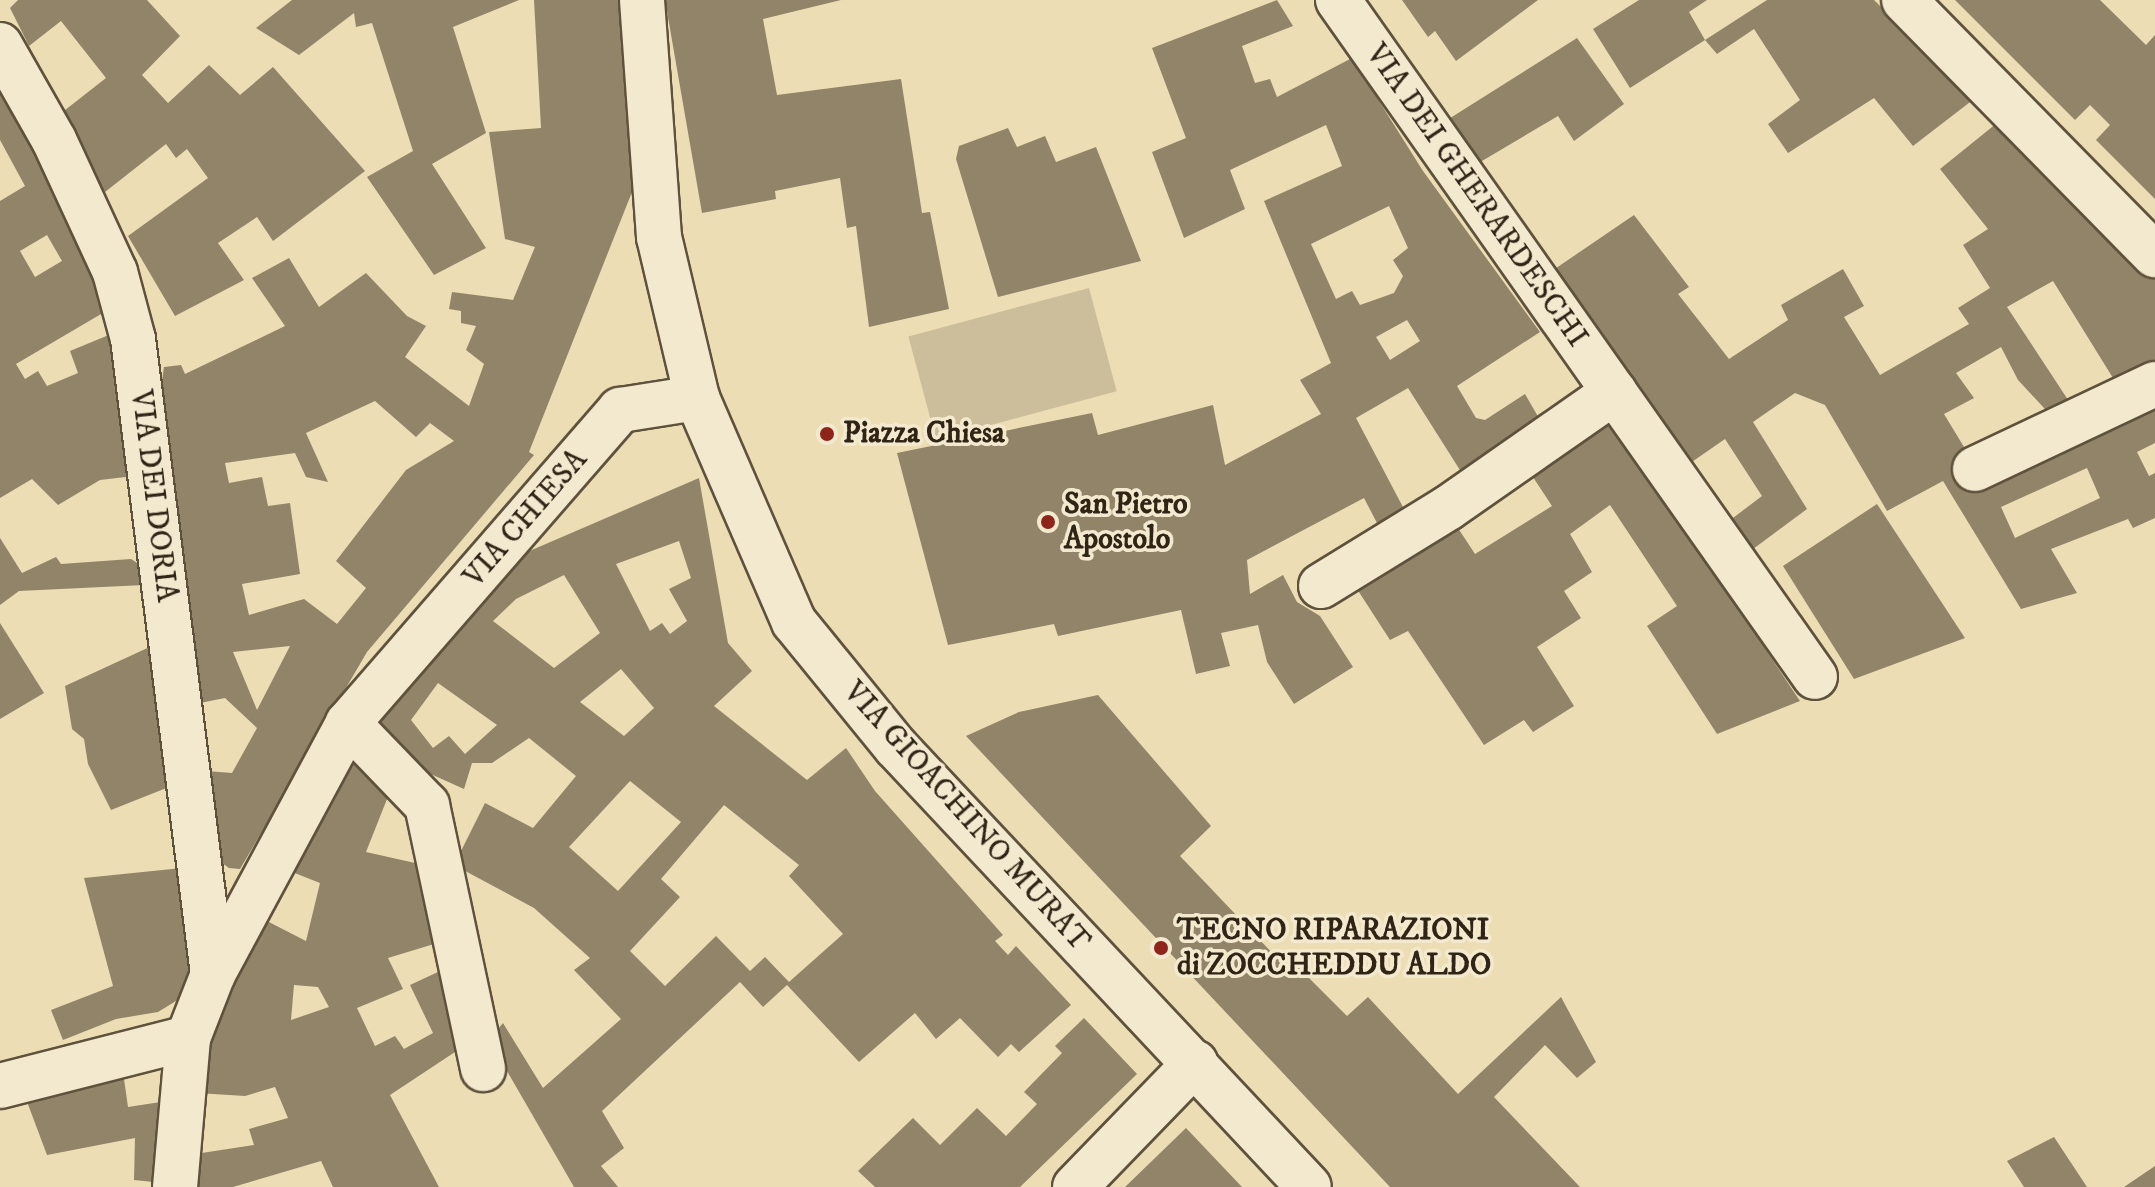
<!DOCTYPE html>
<style>
body{margin:0}
#map{position:relative;width:2155px;height:1187px;overflow:hidden;background:#ecddb5;font-family:"IM FELL DW Pica",serif}
div>[style]{position:absolute}
[style*='--x']{left:calc(var(--x)*1px);top:calc(var(--y)*1px);width:calc(var(--w)*1px);rotate:calc(var(--a)*1deg)}
.green>*{inset:0;background:#ccbe9a;transform-origin:0 0}
.building>*{inset:0;background:#928468}
.roads{filter:drop-shadow(2px 0 #5f523d) drop-shadow(-2px 0 #5f523d) drop-shadow(0 2px #5f523d) drop-shadow(0 -2px #5f523d)}
.street>*{height:44px;margin:-22px;padding:0 22px;transform-origin:22px;border-radius:22px;background:#f3e9cf}
.dots>*{width:22px;height:22px;translate:-50% -50%;box-sizing:border-box;border:4px solid #f3e9cf;border-radius:50%}
span{translate:-50% -50%;white-space:nowrap;text-align:center;line-height:1.15;-webkit-text-stroke:7px #f3e9cf;paint-order:stroke}
.street-label{font-size:30px;color:#302415}
.poi-label{font-size:30px;color:#302415;font-weight:700}
.left{translate:0 -50%;text-align:left}
</style>
<div id="map">
<div class="green">
<div style="left:1089px;top:288px;width:107px;height:187px;rotate:75deg"></div>
</div>
<div class="building">
<div style="clip-path:polygon(18px 0,147px 0,180px 36px,142px 75px,168px 103px,209px 65px,240px 95px,273px 67px,365px 171px,273px 241px,257px 217px,218px 243px,244px 280px,175px 316px,128px 236px,208px 178px,187px 149px,176px 158px,166px 144px,105px 192px,60px 114px,106px 78px,61px 21px,29px 46px,10px 8px)"></div>
<div style="clip-path:polygon(292px 0,519px 0,453px 27px,486px 133px,432px 164px,486px 248px,434px 275px,367px 177px,413px 151px,372px 23px,356px 27px,354px 13px,299px 55px,256px 28px)"></div>
<div style="clip-path:polygon(evenodd,534px 0,619px 0,632px 192px,529px 452px,534px 455px,367px 652px,240px 869px,229px 868px,222px 863px,207px 771px,232px 773px,257px 728px,225px 698px,200px 703px,156px 422px,164px 367px,181px 365px,185px 374px,285px 326px,252px 278px,289px 258px,319px 307px,366px 273px,407px 316px,426px 326px,405px 357px,469px 406px,484px 364px,466px 350px,476px 326px,461px 323px,461px 311px,449px 309px,452px 292px,513px 300px,535px 247px,505px 239px,489px 132px,541px 128px,534px 0,375px 401px,416px 437px,430px 423px,454px 441px,406px 470px,336px 561px,366px 588px,337px 624px,304px 599px,249px 615px,242px 584px,300px 574px,290px 503px,268px 506px,262px 477px,229px 483px,225px 463px,295px 453px,306px 477px,328px 482px,306px 433px,375px 401px,534px 0,290px 646px,257px 710px,233px 652px,290px 646px)"></div>
<div style="clip-path:polygon(665px 0,841px 0,763px 19px,777px 95px,901px 79px,922px 213px,930px 212px,949px 309px,869px 327px,856px 226px,847px 228px,840px 178px,775px 191px,776px 199px,702px 213px)"></div>
<div style="clip-path:polygon(evenodd,1277px 0,1293px 26px,1242px 46px,1255px 83px,1270px 79px,1277px 97px,1352px 58px,1423px 171px,1540px 332px,1457px 386px,1476px 418px,1485px 420px,1525px 394px,1540px 420px,1465px 478px,1408px 388px,1356px 418px,1404px 509px,1377px 523px,1364px 498px,1247px 560px,1250px 594px,1283px 575px,1297px 602px,1320px 616px,1353px 667px,1294px 704px,1267px 662px,1258px 625px,1221px 633px,1230px 666px,1196px 674px,1181px 610px,1058px 636px,1054px 624px,948px 645px,897px 453px,1092px 413px,1098px 435px,1213px 405px,1225px 465px,1321px 414px,1300px 380px,1331px 363px,1264px 201px,1342px 166px,1326px 125px,1230px 170px,1245px 209px,1184px 238px,1152px 152px,1186px 138px,1152px 48px,1277px 0,1389px 206px,1408px 248px,1393px 260px,1403px 276px,1394px 293px,1360px 305px,1352px 291px,1336px 299px,1311px 244px,1389px 206px,1277px 0,1407px 320px,1420px 341px,1390px 360px,1376px 337px,1407px 320px)"></div>
<div style="clip-path:polygon(1402px 0,1538px 0,1456px 61px,1435px 31px,1428px 37px)"></div>
<div style="clip-path:polygon(1639px 0,1707px 0,1689px 12px,1705px 40px,1630px 88px,1593px 29px)"></div>
<div style="clip-path:polygon(1767px 0,1874px 0,1974px 99px,1913px 146px,1874px 98px,1788px 153px,1768px 124px,1800px 100px,1754px 29px,1717px 54px,1705px 40px)"></div>
<div style="clip-path:polygon(1955px 0,2100px 0,2146px 45px,2155px 35px,2155px 199px,2096px 140px,2110px 125px,2090px 105px,2075px 120px)"></div>
<div style="clip-path:polygon(1577px 38px,1624px 104px,1574px 141px,1558px 116px,1465px 171px,1436px 127px)"></div>
<div style="clip-path:polygon(evenodd,0 80px,113px 307px,16px 364px,25px 379px,38px 371px,47px 386px,78px 373px,70px 351px,116px 332px,134px 476px,100px 480px,58px 505px,32px 479px,0 498px,0 201px,25px 186px,0 140px,0 80px,47px 235px,62px 261px,35px 277px,20px 251px,47px 235px)"></div>
<div style="clip-path:polygon(evenodd,1997px 123px,2155px 279px,2155px 375px,2121px 391px,2053px 281px,2007px 307px,2076px 412px,2056px 421px,2018px 380px,2001px 347px,1956px 373px,1974px 398px,1944px 414px,1981px 475px,2155px 393px,2155px 443px,2137px 452px,2149px 476px,2155px 473px,2155px 518px,2133px 528px,2128px 519px,2051px 549px,2077px 593px,2021px 609px,1943px 481px,1887px 511px,1825px 405px,1795px 393px,1753px 422px,1807px 509px,1745px 555px,1725px 524px,1762px 496px,1725px 439px,1686px 466px,1597px 347px,1607px 340px,1588px 315px,1575px 318px,1543px 277px,1634px 215px,1689px 287px,1678px 294px,1729px 359px,1788px 320px,1781px 305px,1843px 269px,1864px 306px,1844px 317px,1880px 375px,1969px 324px,1958px 308px,1990px 288px,1963px 245px,1988px 229px,1940px 169px,1997px 123px,2087px 468px,2100px 498px,2015px 538px,2001px 507px,2087px 468px)"></div>
<div style="clip-path:polygon(1008px 128px,1017px 147px,1045px 136px,1056px 162px,1096px 147px,1141px 261px,998px 297px,956px 159px,959px 146px)"></div>
<div style="clip-path:polygon(1607px 411px,1800px 701px,1717px 734px,1647px 626px,1677px 606px,1610px 505px,1570px 534px,1592px 572px,1564px 591px,1581px 618px,1537px 647px,1574px 706px,1533px 732px,1524px 720px,1484px 745px,1408px 631px,1390px 640px,1357px 589px,1456px 525px,1475px 554px,1552px 506px,1527px 468px)"></div>
<div style="clip-path:polygon(evenodd,699px 478px,728px 643px,752px 671px,714px 706px,807px 780px,846px 748px,875px 791px,1003px 935px,995px 941px,1008px 955px,1016px 946px,1071px 1005px,1019px 1052px,1011px 1044px,998px 1057px,960px 1018px,936px 1039px,915px 1013px,859px 1062px,787px 985px,763px 1007px,740px 982px,602px 1111px,624px 1148px,601px 1166px,618px 1187px,574px 1187px,489px 1040px,503px 1023px,543px 1088px,621px 1019px,574px 970px,590px 958px,534px 908px,454px 865px,485px 803px,533px 828px,576px 776px,529px 738px,492px 763px,472px 763px,464px 789px,415px 767px,368px 720px,497px 565px,699px 478px,679px 541px,691px 578px,669px 589px,687px 621px,670px 634px,662px 623px,650px 631px,616px 564px,679px 541px,699px 478px,564px 575px,600px 633px,554px 668px,493px 621px,516px 599px,564px 575px,699px 478px,621px 669px,654px 708px,624px 736px,580px 702px,621px 669px,699px 478px,438px 683px,497px 725px,465px 754px,449px 736px,433px 748px,411px 720px,438px 683px,699px 478px,630px 781px,681px 822px,618px 891px,569px 847px,630px 781px,699px 478px,724px 805px,799px 865px,789px 876px,843px 934px,789px 982px,765px 957px,750px 971px,716px 936px,665px 986px,630px 951px,680px 897px,661px 879px,724px 805px)"></div>
<div style="clip-path:polygon(1877px 504px,1965px 638px,1854px 679px,1783px 566px)"></div>
<div style="clip-path:polygon(0 538px,22px 573px,56px 557px,61px 564px,131px 559px,142px 566px,144px 585px,19px 591px,0 605px)"></div>
<div style="clip-path:polygon(0 623px,44px 693px,0 719px)"></div>
<div style="clip-path:polygon(154px 645px,179px 783px,111px 810px,88px 764px,84px 739px,72px 729px,65px 686px)"></div>
<div style="clip-path:polygon(1098px 695px,1211px 826px,1180px 856px,1278px 959px,1284px 953px,1347px 1016px,1368px 997px,1458px 1094px,1561px 997px,1596px 1062px,1577px 1078px,1545px 1045px,1494px 1097px,1580px 1187px,1390px 1187px,966px 736px,1019px 712px)"></div>
<div style="clip-path:polygon(evenodd,348px 752px,391px 789px,366px 852px,415px 863px,434px 944px,388px 958px,403px 989px,357px 1008px,375px 1046px,395px 1036px,404px 1049px,433px 1033px,410px 985px,440px 971px,458px 1050px,390px 1095px,439px 1187px,333px 1187px,321px 1161px,233px 1187px,192px 1187px,195px 1154px,254px 1145px,249px 1129px,288px 1118px,275px 1087px,245px 1096px,197px 1093px,221px 1004px,263px 919px,306px 941px,320px 883px,287px 870px,348px 752px,294px 985px,318px 987px,329px 1007px,291px 1020px,294px 985px)"></div>
<div style="clip-path:polygon(192px 867px,198px 969px,189px 993px,158px 1012px,116px 1019px,63px 1040px,51px 1010px,113px 986px,84px 878px)"></div>
<div style="clip-path:polygon(1084px 1018px,1137px 1074px,1020px 1187px,875px 1187px,858px 1171px,913px 1118px,940px 1145px,977px 1108px,1006px 1136px,1037px 1104px,1024px 1092px,1062px 1053px,1055px 1046px)"></div>
<div style="clip-path:polygon(123px 1072px,128px 1107px,167px 1101px,163px 1183px,134px 1180px,135px 1138px,47px 1155px,26px 1099px)"></div>
<div style="clip-path:polygon(1186px 1128px,1242px 1187px,1125px 1187px)"></div>
<div style="clip-path:polygon(2054px 1137px,2087px 1187px,2024px 1187px,2007px 1161px)"></div>
<div style="clip-path:polygon(2155px 1166px,2155px 1187px,2124px 1187px)"></div>
</div>
<div class="roads">
<div class="street">
<div style="--x:642;--y:0;--w:238;--a:85.9"></div>
<div style="--x:659;--y:237;--w:165;--a:76.7"></div>
<div style="--x:697;--y:398;--w:244;--a:66.6"></div>
<div style="--x:794;--y:622;--w:161;--a:50.8"></div>
<div style="--x:896;--y:747;--w:603;--a:46.81"></div>
<div style="--x:1338;--y:0;--w:828;--a:54.83"></div>
<div style="--x:1904;--y:0;--w:358;--a:45.5"></div>
<div style="--x:0;--y:45;--w:109;--a:60.4"></div>
<div style="--x:54;--y:140;--w:145;--a:65.2"></div>
<div style="--x:115;--y:272;--w:69;--a:75"></div>
<div style="--x:133;--y:339;--w:640;--a:82.82"></div>
<div style="--x:1975;--y:469;--w:199;--a:-25.3"></div>
<div style="--x:1321;--y:586;--w:149;--a:-31.6"></div>
<div style="--x:1448;--y:508;--w:203;--a:-34.9"></div>
<div style="--x:348;--y:723;--w:114;--a:46.1"></div>
<div style="--x:427;--y:805;--w:270;--a:78"></div>
<div style="--x:0;--y:1086;--w:194;--a:-14.3"></div>
<div style="--x:175;--y:1187;--w:150;--a:-85"></div>
<div style="--x:188;--y:1038;--w:69;--a:-68.7"></div>
<div style="--x:213;--y:974;--w:285;--a:-61.7"></div>
<div style="--x:348;--y:723;--w:415;--a:-49"></div>
<div style="--x:620;--y:410;--w:78;--a:-8.9"></div>
<div style="--x:1075;--y:1187;--w:173;--a:-45.9"></div>
</div>
</div>
<div class="dots">
<div style="left:827px;top:434px;background:#8f2418"></div>
<div style="left:1048px;top:522px;background:#8f2418"></div>
<div style="left:1161px;top:948px;background:#8f2418"></div>
</div>
<div class="street-label">
<span style="left:1476px;top:196px;rotate:55deg">VIA DEI GHERARDESCHI</span>
<span style="left:153px;top:496px;rotate:83deg">VIA DEI DORIA</span>
<span style="left:526px;top:519px;rotate:-49deg">VIA CHIESA</span>
<span style="left:966px;top:817px;rotate:48deg">VIA GIOACHINO MURAT</span>
</div>
<div class="poi-label">
<span class="left" style="left:843px;top:434px">Piazza Chiesa</span>
<span class="left" style="left:1064px;top:522px">San Pietro<br>Apostolo</span>
<span class="left" style="left:1177px;top:948px">TECNO RIPARAZIONI<br>di ZOCCHEDDU ALDO</span>
</div>
</div>
